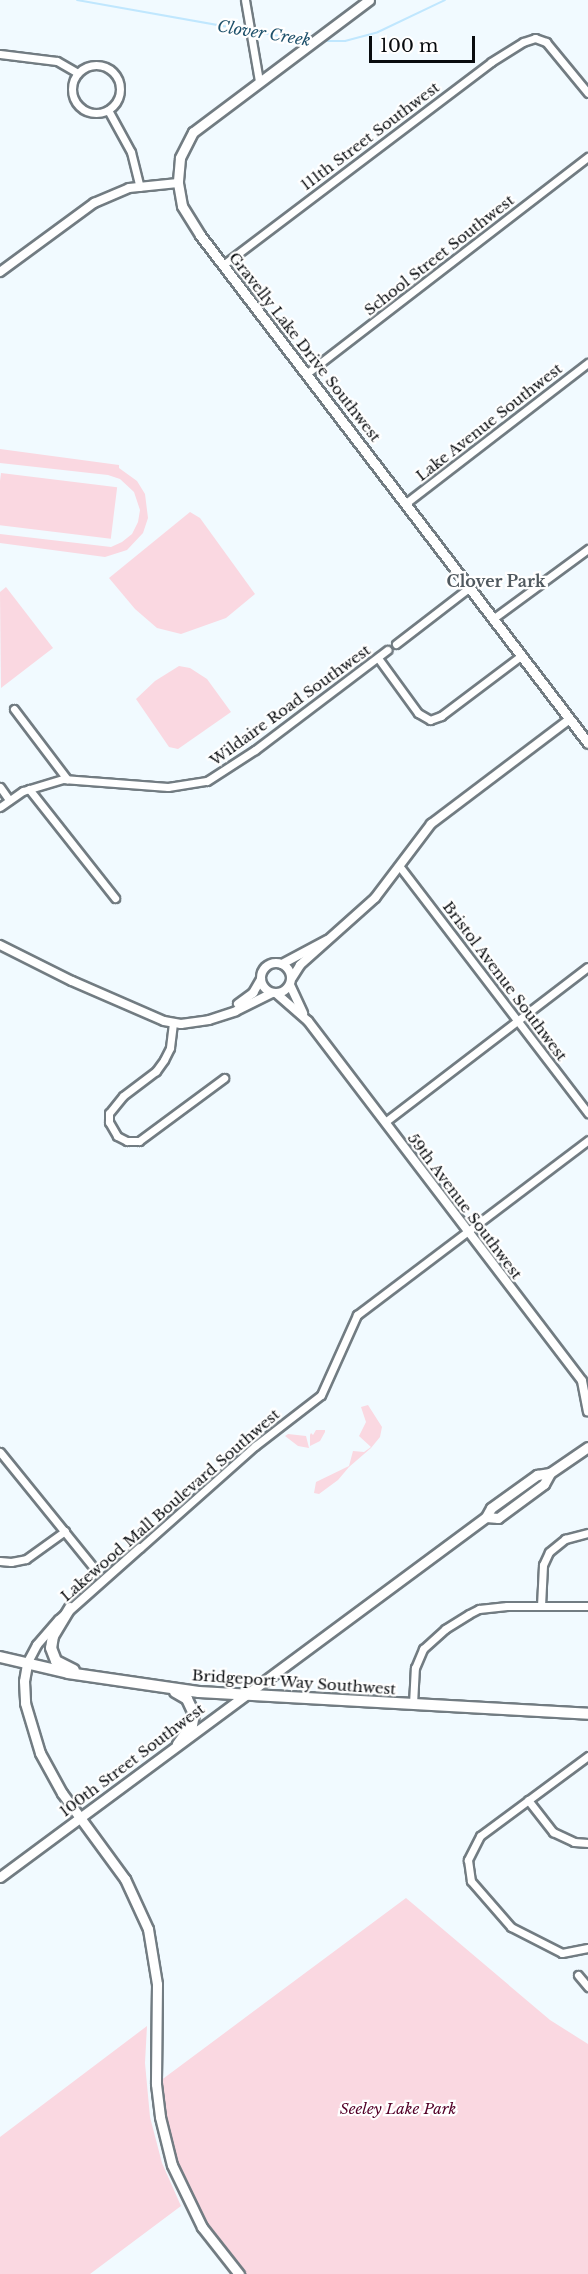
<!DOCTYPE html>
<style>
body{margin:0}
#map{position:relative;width:588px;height:2274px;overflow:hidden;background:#f1faff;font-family:"Libre Baskerville",serif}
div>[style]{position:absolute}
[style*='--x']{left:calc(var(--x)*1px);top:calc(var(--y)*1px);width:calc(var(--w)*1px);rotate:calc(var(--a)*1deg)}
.green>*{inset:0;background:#fad8e1;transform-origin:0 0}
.stream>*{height:2px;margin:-1px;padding:0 1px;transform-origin:1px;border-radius:1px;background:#c0e7fe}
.roads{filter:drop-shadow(2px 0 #727c82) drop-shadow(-2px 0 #727c82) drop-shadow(0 2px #727c82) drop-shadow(0 -2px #727c82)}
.minor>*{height:7px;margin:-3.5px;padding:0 3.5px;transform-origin:3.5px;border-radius:3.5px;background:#fff}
.minor>.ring{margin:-3.5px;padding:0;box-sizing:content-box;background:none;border:7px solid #fff;border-radius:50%}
.tertiary>*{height:8px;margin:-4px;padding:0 4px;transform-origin:4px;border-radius:4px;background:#fff}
.tertiary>.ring{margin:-4px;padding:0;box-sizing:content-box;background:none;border:8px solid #fff;border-radius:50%}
.secondary>*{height:9px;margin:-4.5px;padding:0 4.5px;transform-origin:4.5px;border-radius:4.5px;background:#fff}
.primary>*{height:10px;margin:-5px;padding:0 5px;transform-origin:5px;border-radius:5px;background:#fff}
span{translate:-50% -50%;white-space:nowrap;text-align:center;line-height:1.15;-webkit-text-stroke:4.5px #fff;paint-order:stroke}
.street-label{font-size:15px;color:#090c0f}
.park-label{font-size:15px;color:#530128;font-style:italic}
.water-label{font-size:16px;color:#1f526c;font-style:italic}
.neighbourhood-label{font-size:16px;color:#50595f;font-weight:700}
.scale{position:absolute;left:369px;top:36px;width:106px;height:27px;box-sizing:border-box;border:3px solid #090c0f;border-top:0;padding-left:8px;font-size:18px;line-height:21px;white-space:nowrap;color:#090c0f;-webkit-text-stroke:4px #fff;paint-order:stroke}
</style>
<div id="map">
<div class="green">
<div style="clip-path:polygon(0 449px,119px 465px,119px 468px,137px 481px,145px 494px,148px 518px,143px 533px,127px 550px,105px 557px,0 543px,0 534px,111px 547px,122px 542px,132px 534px,138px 522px,140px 510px,134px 492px,120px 479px,108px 475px,0 463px)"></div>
<div style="left:1px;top:473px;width:117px;height:52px;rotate:7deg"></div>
<div style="clip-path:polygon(190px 512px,200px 518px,255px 594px,226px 618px,181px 634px,157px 628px,135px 609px,109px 578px)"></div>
<div style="clip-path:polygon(6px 587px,53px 648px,1px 688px,0 592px)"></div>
<div style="clip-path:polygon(179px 666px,190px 668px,207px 679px,231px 712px,178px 749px,169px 747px,136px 699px,155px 681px)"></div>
<div style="clip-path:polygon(368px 1405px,382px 1427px,380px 1437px,371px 1448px,349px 1467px,338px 1480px,319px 1494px,314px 1493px,316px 1482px,349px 1466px,353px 1451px,364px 1452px,371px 1447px,359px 1436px,366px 1422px,361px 1407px)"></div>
<div style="clip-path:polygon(316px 1430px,325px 1430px,325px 1432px,320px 1441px,310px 1446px,310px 1435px,311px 1433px,313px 1435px)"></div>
<div style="clip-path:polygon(288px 1434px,306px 1436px,309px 1448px,298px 1446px,285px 1436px)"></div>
<div style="clip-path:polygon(406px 1898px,550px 2020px,588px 2044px,588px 2274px,239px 2274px,223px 2256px,179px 2181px,156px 2084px)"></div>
<div style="clip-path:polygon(147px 2026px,145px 2063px,150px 2117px,162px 2163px,181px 2206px,90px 2274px,0 2274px,0 2137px)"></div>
</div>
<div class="stream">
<div style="--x:77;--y:0;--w:234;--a:10.1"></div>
<div style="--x:319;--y:41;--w:26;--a:0"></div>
<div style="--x:345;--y:41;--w:34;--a:-15"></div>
<div style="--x:378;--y:32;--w:74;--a:-25.5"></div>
</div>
<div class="roads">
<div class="minor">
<div style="--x:245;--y:0;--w:82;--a:80.2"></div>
<div style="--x:0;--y:54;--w:57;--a:7"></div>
<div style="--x:57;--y:61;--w:24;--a:30"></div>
<div class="ring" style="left:72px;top:65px;width:41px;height:41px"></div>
<div style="--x:108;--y:110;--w:48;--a:61.3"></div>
<div style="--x:131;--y:152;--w:36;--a:76"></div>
<div style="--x:223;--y:265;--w:336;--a:-37.1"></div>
<div style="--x:491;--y:62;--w:38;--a:-32"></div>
<div style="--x:523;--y:42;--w:13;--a:-18"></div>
<div style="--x:535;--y:38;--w:12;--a:20"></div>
<div style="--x:546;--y:42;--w:66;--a:50.5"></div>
<div style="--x:306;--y:374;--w:356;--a:-37.6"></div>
<div style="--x:406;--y:503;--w:230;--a:-37.6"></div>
<div style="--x:494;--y:618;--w:117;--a:-36.3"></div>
<div style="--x:396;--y:644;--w:93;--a:-37.6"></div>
<div style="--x:378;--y:658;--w:68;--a:54"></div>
<div style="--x:418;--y:713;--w:14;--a:30"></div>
<div style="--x:430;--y:720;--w:12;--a:-20"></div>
<div style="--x:441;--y:716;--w:101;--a:-37"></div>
<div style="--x:14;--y:709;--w:88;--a:52.9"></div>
<div style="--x:0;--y:787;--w:16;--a:55"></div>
<div style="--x:29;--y:789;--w:139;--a:51.7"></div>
<div style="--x:0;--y:807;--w:28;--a:-35"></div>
<div style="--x:23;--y:791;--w:42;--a:-16.7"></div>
<div style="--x:63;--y:779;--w:105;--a:4.4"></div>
<div style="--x:168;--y:787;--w:39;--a:-9"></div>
<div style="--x:207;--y:781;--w:57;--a:-32.9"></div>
<div style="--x:255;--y:750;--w:166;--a:-37.1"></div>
<div style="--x:400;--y:867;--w:310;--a:52.6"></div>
<div style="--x:173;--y:1023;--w:25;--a:97"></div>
<div style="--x:170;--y:1048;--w:13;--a:117"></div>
<div style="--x:164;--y:1060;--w:14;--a:126"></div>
<div style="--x:156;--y:1071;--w:41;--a:142.9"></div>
<div style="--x:123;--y:1096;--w:22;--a:129"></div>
<div style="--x:109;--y:1113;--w:9;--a:90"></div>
<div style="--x:109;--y:1122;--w:16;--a:60"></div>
<div style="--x:117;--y:1136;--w:11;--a:27"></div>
<div style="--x:127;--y:1141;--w:12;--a:0"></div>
<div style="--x:139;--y:1141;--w:106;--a:-36.5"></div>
<div style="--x:385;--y:1122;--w:255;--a:-37.4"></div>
<div style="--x:0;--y:1452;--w:149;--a:51"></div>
<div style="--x:140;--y:1548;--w:154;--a:-41.6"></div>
<div style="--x:255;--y:1446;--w:83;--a:-37.7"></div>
<div style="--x:321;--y:1395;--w:88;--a:-65.8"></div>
<div style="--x:357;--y:1315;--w:290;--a:-37.1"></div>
<div style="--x:0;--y:1561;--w:11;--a:5"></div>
<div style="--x:11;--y:1562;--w:15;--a:-11"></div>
<div style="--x:26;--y:1559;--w:48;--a:-35.7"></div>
<div style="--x:541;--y:1606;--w:41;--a:-87.2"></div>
<div style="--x:543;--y:1565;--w:14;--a:-65"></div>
<div style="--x:549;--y:1552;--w:21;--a:-39"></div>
<div style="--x:565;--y:1539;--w:24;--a:-15"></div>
<div style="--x:413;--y:1704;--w:36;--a:-87"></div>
<div style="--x:415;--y:1668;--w:21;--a:-67"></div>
<div style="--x:423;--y:1649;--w:30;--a:-42"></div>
<div style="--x:445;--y:1629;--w:28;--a:-32"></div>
<div style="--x:469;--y:1614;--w:11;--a:-27"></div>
<div style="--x:479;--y:1609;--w:28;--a:-6"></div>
<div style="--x:507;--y:1606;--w:81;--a:0"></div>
<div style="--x:588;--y:1756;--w:134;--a:143.5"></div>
<div style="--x:480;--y:1836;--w:27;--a:117"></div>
<div style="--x:468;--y:1860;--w:21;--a:82"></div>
<div style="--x:471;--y:1881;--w:61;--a:49"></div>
<div style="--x:511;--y:1927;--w:57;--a:27"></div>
<div style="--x:562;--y:1953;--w:26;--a:-11"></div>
<div style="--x:528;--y:1800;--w:41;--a:52"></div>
<div style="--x:553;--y:1832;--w:23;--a:25"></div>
<div style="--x:574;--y:1842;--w:14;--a:4"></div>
<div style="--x:578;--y:1975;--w:16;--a:50"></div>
</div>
<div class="tertiary">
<div style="--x:0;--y:272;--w:117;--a:-36.3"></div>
<div style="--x:94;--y:203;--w:38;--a:-23"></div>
<div style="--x:129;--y:188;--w:49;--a:-5.8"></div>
<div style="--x:0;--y:945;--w:80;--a:26.6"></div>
<div style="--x:72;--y:981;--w:100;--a:23.5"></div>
<div style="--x:164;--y:1021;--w:17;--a:10"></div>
<div style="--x:181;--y:1024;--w:28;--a:-8"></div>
<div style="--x:209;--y:1020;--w:28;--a:-18"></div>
<div style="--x:236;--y:1011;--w:40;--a:-26.6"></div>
<div class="ring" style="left:261px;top:963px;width:22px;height:22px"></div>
<div style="--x:282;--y:964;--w:51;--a:-28.1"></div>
<div style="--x:292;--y:978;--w:15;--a:-58"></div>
<div style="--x:300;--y:965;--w:101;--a:-41.8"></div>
<div style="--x:375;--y:898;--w:93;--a:-52.9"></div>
<div style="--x:431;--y:824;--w:174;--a:-37.1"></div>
<div style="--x:290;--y:985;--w:31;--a:65"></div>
<div style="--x:277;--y:994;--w:41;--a:41.1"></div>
<div style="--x:308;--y:1021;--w:452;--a:52.7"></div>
<div style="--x:582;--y:1381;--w:31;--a:79"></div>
<div style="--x:238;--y:1004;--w:19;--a:-36"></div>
<div style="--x:253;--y:993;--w:16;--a:-60"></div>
<div style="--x:27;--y:1664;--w:21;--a:-62"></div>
<div style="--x:37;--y:1645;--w:33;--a:-49"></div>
<div style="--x:59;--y:1620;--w:108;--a:-41.6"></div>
</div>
<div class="secondary">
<div style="--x:369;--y:0;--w:220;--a:143.1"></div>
<div style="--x:193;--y:132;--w:29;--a:117"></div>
<div style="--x:180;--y:158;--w:25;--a:95"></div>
<div style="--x:178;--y:183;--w:23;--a:80"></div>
<div style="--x:182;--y:206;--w:34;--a:58"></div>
<div style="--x:200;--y:235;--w:639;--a:52.63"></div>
<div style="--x:486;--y:1517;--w:12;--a:5"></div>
<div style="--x:498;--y:1518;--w:57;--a:-36.5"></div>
<div style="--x:544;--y:1484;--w:13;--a:-61"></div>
<div style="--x:27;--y:1664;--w:17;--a:100"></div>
<div style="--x:24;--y:1681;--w:22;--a:87"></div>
<div style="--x:25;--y:1703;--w:52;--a:73.3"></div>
<div style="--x:40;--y:1753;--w:46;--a:61.2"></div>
<div style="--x:62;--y:1793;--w:107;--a:53.8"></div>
<div style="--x:125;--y:1879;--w:55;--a:65.3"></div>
<div style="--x:148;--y:1929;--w:56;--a:80.7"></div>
<div style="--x:157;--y:1984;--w:100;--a:90.6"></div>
<div style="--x:156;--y:2084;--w:33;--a:83"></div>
<div style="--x:160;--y:2117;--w:49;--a:76"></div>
<div style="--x:172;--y:2165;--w:69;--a:64.2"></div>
<div style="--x:202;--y:2227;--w:60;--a:51.8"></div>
<div style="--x:0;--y:1877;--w:605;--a:-36.53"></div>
<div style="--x:486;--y:1517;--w:10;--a:-61"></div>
<div style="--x:491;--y:1508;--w:57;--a:-35.7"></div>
<div style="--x:537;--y:1475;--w:13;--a:-9"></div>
<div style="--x:550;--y:1473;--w:46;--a:-34.4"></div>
</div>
<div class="primary">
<div style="--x:70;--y:1608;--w:33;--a:121"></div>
<div style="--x:53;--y:1636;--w:12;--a:99"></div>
<div style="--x:51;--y:1648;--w:14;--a:69"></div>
<div style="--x:56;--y:1661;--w:20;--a:27"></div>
<div style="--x:0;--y:1657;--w:70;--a:13.2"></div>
<div style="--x:68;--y:1673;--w:132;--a:8.3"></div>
<div style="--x:199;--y:1692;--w:390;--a:3.2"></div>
<div style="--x:175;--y:1692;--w:14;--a:30"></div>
<div style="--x:187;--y:1699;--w:17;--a:65"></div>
<div style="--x:194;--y:1714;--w:11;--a:100"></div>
<div style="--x:192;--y:1725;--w:24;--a:126"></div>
</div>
</div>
<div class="street-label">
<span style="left:370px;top:136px;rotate:-37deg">111th Street Southwest</span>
<span style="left:439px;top:255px;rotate:-38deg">School Street Southwest</span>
<span style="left:305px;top:347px;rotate:52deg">Gravelly Lake Drive Southwest</span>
<span style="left:489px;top:422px;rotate:-38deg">Lake Avenue Southwest</span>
<span style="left:290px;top:705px;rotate:-36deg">Wildaire Road Southwest</span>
<span style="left:505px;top:981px;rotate:53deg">Bristol Avenue Southwest</span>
<span style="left:465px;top:1206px;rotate:53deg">59th Avenue Southwest</span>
<span style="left:170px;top:1505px;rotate:-41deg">Lakewood Mall Boulevard Southwest</span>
<span style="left:294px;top:1682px;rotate:4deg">Bridgeport Way Southwest</span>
<span style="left:132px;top:1760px;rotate:-37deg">100th Street Southwest</span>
</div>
<div class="park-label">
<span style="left:398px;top:2109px">Seeley Lake Park</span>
</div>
<div class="water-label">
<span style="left:264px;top:33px;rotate:9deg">Clover Creek</span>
</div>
<div class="neighbourhood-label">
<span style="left:496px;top:581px">Clover Park</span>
</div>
<div class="scale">100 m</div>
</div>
